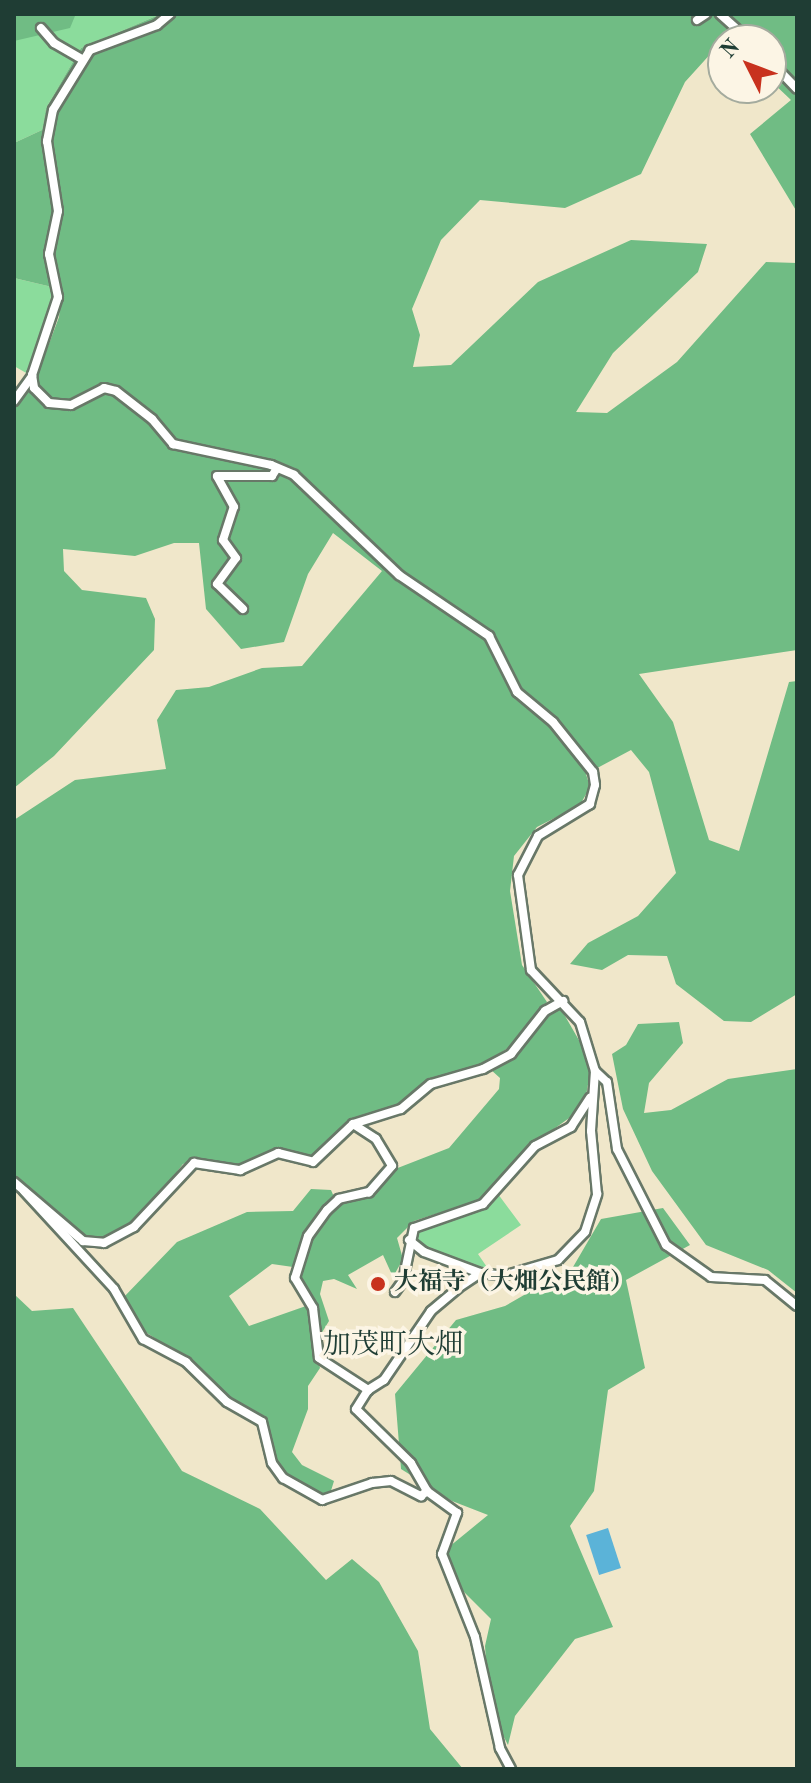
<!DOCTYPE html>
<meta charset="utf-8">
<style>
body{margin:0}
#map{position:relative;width:811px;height:1783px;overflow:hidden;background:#f0e7ca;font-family:"Old Standard TT","Noto Serif JP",serif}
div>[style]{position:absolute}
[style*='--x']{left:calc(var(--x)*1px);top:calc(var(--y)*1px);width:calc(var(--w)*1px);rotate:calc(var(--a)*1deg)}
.green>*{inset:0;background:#8bdc9c}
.forest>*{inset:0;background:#70bc84}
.water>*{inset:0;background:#5bb3d8;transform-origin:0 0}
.stream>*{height:3px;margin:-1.5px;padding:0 1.5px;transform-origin:1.5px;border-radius:1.5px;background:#5bb3d8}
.roads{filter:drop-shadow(2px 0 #687868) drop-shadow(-2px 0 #687868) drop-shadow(0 2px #687868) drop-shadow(0 -2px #687868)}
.minor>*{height:8px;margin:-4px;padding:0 4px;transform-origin:4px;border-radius:4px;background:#fff}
.dots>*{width:22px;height:22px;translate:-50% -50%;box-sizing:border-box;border:4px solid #fcf5e5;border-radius:50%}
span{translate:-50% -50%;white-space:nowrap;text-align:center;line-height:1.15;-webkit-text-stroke:7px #fcf5e5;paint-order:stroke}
.poi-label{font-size:24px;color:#1f3d34;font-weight:700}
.left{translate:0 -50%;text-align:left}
.quarter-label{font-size:28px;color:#1f3d34}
.frame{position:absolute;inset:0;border:16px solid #1f3d34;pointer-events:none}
.north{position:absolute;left:707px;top:24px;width:80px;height:80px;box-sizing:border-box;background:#fcf5e5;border:2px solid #a4ab9e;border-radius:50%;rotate:312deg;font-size:22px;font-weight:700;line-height:32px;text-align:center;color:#1f3d34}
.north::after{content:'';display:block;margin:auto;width:28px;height:36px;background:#c8321e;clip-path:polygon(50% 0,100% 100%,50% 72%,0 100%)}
</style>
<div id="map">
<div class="green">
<div style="clip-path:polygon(14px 14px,161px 14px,81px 48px,46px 108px,42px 130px,14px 143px)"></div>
<div style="clip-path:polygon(14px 278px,52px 287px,49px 314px,28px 374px,14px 366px)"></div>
<div style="clip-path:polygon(498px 1194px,521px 1225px,478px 1254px,491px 1273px,477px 1272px,413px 1240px,413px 1232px,480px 1207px)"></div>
</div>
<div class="forest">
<div style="clip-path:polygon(14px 14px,74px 14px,75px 16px,70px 28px,14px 41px)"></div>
<div style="clip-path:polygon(161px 14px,797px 14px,797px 212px,750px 134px,791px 100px,771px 81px,771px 40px,723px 40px,685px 82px,641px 174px,565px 208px,480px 200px,441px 240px,412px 309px,420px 335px,413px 367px,451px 365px,538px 282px,631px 240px,707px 244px,698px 272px,613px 353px,576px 412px,607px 413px,677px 362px,766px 262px,797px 263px,797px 650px,639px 674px,673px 722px,709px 840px,739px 851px,789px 682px,797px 681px,797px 994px,751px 1022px,724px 1021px,676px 984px,667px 956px,628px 955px,602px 970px,570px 964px,588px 943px,638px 916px,676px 873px,649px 772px,631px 750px,586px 774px,590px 787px,580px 805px,537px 827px,514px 856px,510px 891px,522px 965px,547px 1002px,511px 1046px,481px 1065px,430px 1080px,396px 1106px,354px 1120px,316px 1156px,305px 1158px,286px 1149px,234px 1166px,199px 1160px,183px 1164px,155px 1200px,125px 1228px,108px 1238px,90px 1239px,14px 1174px,14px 820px,75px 780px,166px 769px,157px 720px,176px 690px,209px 687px,262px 668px,302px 666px,382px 571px,333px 533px,308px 574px,284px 642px,241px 649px,206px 609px,199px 543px,174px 543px,135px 556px,63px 549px,64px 571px,82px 590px,146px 598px,155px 619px,154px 650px,54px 756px,14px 788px,14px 405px,37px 376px,59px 317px,62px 286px,53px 254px,63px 203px,51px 140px,44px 133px,54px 210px,45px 254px,52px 287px,14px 278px,14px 143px,42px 130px,46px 108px,81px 48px)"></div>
<div style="clip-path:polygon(561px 1009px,580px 1042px,590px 1073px,586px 1096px,572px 1116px,526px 1149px,482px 1199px,414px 1221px,397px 1238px,403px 1259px,393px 1277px,383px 1255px,348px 1275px,357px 1289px,334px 1279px,323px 1281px,320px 1294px,329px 1321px,321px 1334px,299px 1278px,308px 1240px,333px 1206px,369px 1197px,390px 1171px,449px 1148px,499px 1089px,500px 1078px,490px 1069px,549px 1012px)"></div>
<div style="clip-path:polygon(679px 1022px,683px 1043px,649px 1083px,644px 1113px,671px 1110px,728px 1079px,797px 1069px,797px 1293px,768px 1270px,706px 1245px,652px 1171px,623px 1109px,612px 1054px,626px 1045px,638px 1024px)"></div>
<div style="clip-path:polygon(311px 1189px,331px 1190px,334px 1197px,304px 1233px,293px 1267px,272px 1264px,229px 1296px,249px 1326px,306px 1306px,320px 1368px,308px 1386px,308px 1409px,292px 1452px,302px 1465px,334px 1481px,330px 1494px,318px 1497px,275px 1464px,266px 1420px,229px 1398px,191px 1361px,142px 1330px,122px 1299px,177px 1242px,247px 1212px,293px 1211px)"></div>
<div style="clip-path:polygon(663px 1208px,690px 1245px,626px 1280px,645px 1368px,608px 1390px,594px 1491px,570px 1526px,613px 1627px,575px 1639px,515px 1716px,508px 1745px,489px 1708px,485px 1646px,491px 1619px,452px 1580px,444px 1551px,488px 1515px,452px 1501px,401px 1469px,395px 1394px,456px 1320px,505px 1306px,573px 1267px,601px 1219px)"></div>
<div style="clip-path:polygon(14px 1294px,32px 1311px,73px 1308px,182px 1471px,260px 1509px,326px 1580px,352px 1559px,379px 1582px,418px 1651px,430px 1729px,463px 1769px,14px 1769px)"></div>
</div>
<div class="water">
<div style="left:608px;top:1528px;width:42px;height:23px;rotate:72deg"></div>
</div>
<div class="stream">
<div style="--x:797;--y:119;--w:7;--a:90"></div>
</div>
<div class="roads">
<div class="minor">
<div style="--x:170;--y:14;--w:17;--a:140"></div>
<div style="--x:157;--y:25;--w:72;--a:159.5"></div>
<div style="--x:90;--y:50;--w:70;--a:121.7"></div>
<div style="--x:53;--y:110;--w:32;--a:101"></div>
<div style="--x:47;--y:141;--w:71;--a:81.1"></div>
<div style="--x:58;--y:211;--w:44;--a:101.8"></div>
<div style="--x:49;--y:254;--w:44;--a:78.2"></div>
<div style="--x:58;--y:297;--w:82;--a:108.4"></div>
<div style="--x:32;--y:375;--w:13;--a:81"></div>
<div style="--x:34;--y:388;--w:21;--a:45"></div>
<div style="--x:49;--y:403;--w:22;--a:5"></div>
<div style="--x:71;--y:405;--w:37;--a:-27"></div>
<div style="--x:104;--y:388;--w:12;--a:14"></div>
<div style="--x:116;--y:391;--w:46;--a:37.9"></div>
<div style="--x:152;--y:419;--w:33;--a:50"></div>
<div style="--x:173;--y:444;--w:100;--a:12.1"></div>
<div style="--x:271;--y:465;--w:25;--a:23"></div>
<div style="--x:294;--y:475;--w:145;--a:43.6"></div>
<div style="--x:399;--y:575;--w:109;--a:34.1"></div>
<div style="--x:489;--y:636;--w:63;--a:63.4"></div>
<div style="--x:517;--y:692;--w:47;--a:39.8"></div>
<div style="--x:553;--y:722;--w:64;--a:51.3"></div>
<div style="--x:593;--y:772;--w:13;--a:81"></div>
<div style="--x:595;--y:785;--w:20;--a:105"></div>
<div style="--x:590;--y:804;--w:61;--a:148.4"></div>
<div style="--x:538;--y:836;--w:44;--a:117.1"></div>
<div style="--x:518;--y:875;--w:96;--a:82.2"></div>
<div style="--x:531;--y:970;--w:71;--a:46.7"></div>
<div style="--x:580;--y:1022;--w:51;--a:73"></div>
<div style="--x:595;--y:1071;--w:16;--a:43"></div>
<div style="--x:607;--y:1082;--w:68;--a:81.5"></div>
<div style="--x:617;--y:1149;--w:108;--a:63"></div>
<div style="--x:666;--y:1245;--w:55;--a:35.4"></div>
<div style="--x:711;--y:1277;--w:54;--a:3.2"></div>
<div style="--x:765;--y:1280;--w:41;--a:39.1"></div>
<div style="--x:720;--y:14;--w:39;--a:42"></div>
<div style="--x:697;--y:20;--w:11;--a:-34"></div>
<div style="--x:41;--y:28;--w:20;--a:49"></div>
<div style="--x:54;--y:43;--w:32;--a:30"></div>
<div style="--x:771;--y:62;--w:37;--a:46"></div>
<div style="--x:14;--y:401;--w:31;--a:-54"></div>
<div style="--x:243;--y:609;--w:36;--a:-136"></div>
<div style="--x:217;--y:584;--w:32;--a:-54"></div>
<div style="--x:236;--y:558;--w:22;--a:-126"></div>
<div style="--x:223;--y:540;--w:35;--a:-72"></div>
<div style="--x:234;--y:507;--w:35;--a:-119"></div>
<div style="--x:217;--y:476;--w:55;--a:0"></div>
<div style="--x:272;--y:476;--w:9;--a:-58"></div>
<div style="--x:353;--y:1124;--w:27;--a:33"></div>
<div style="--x:376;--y:1139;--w:31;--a:59"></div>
<div style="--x:392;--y:1166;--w:35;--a:131"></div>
<div style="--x:369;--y:1192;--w:31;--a:167"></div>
<div style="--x:339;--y:1199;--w:16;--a:137"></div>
<div style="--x:327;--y:1210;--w:32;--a:126"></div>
<div style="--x:308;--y:1236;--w:44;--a:107.2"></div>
<div style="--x:295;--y:1278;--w:35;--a:59"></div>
<div style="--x:313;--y:1308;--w:50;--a:83.2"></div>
<div style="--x:319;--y:1358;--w:59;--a:33.1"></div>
<div style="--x:14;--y:1182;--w:91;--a:40.5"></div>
<div style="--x:83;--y:1241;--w:21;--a:5"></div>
<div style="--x:104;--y:1243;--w:34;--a:-28"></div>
<div style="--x:134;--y:1227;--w:88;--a:-46.8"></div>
<div style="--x:194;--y:1163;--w:47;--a:8.7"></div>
<div style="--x:240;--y:1170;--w:42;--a:-24.1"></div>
<div style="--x:278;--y:1153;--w:36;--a:14"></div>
<div style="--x:313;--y:1162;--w:55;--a:-43.5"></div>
<div style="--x:353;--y:1124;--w:50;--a:-17.4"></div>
<div style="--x:401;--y:1109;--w:39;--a:-40"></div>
<div style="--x:431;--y:1084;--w:54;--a:-16.1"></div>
<div style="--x:483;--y:1069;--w:32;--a:-28"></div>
<div style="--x:511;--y:1054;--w:55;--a:-51.7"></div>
<div style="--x:545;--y:1011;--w:21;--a:-29"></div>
<div style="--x:24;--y:1191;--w:133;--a:47.4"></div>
<div style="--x:114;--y:1289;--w:58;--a:59.9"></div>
<div style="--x:143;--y:1339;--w:49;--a:28.1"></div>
<div style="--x:186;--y:1362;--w:57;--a:44.3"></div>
<div style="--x:227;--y:1402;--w:40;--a:29.7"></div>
<div style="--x:262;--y:1422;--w:42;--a:76.3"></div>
<div style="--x:272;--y:1463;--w:19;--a:54"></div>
<div style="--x:283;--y:1478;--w:45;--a:29.4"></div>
<div style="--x:322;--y:1500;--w:53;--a:-18.8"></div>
<div style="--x:372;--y:1483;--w:19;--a:-6"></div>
<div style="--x:391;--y:1481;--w:34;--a:27"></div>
<div style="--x:421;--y:1496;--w:8;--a:-40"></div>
<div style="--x:409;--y:1240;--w:19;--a:39"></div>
<div style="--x:424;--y:1252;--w:60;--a:20.6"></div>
<div style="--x:395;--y:1292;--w:14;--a:-54"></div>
<div style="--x:403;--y:1281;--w:54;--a:-78.3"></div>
<div style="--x:414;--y:1228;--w:73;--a:-19.2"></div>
<div style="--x:483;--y:1204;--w:78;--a:-48.1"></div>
<div style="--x:535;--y:1146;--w:41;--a:-27.8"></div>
<div style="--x:571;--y:1127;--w:35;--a:-57"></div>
<div style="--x:511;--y:1769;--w:24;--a:-118"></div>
<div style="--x:500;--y:1748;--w:114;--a:-102.7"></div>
<div style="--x:475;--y:1637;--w:89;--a:-111.7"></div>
<div style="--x:442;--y:1554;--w:44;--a:-69.9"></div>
<div style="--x:457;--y:1513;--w:37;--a:-144"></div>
<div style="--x:427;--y:1491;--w:32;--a:-120"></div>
<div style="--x:411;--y:1463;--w:77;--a:-135.5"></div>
<div style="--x:356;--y:1409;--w:22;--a:-58"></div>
<div style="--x:368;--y:1390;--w:19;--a:-32"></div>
<div style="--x:384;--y:1380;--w:83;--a:-55.7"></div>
<div style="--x:431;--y:1311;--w:35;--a:-40"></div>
<div style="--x:458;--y:1288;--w:27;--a:-34"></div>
<div style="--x:480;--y:1273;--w:23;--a:7"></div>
<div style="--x:503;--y:1276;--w:57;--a:-16.2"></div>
<div style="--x:558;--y:1260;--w:39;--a:-46"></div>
<div style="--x:585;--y:1232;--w:40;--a:-72"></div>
<div style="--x:597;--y:1194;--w:63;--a:-95.4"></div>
<div style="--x:591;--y:1131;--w:60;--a:-86.2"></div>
</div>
</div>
<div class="dots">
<div style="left:378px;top:1284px;background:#c8321e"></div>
</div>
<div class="poi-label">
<span class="left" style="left:394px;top:1284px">大福寺（大畑公民館）</span>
</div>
<div class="quarter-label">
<span style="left:393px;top:1346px">加茂町大畑</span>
</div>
<div class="frame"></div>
<div class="north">N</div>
</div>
